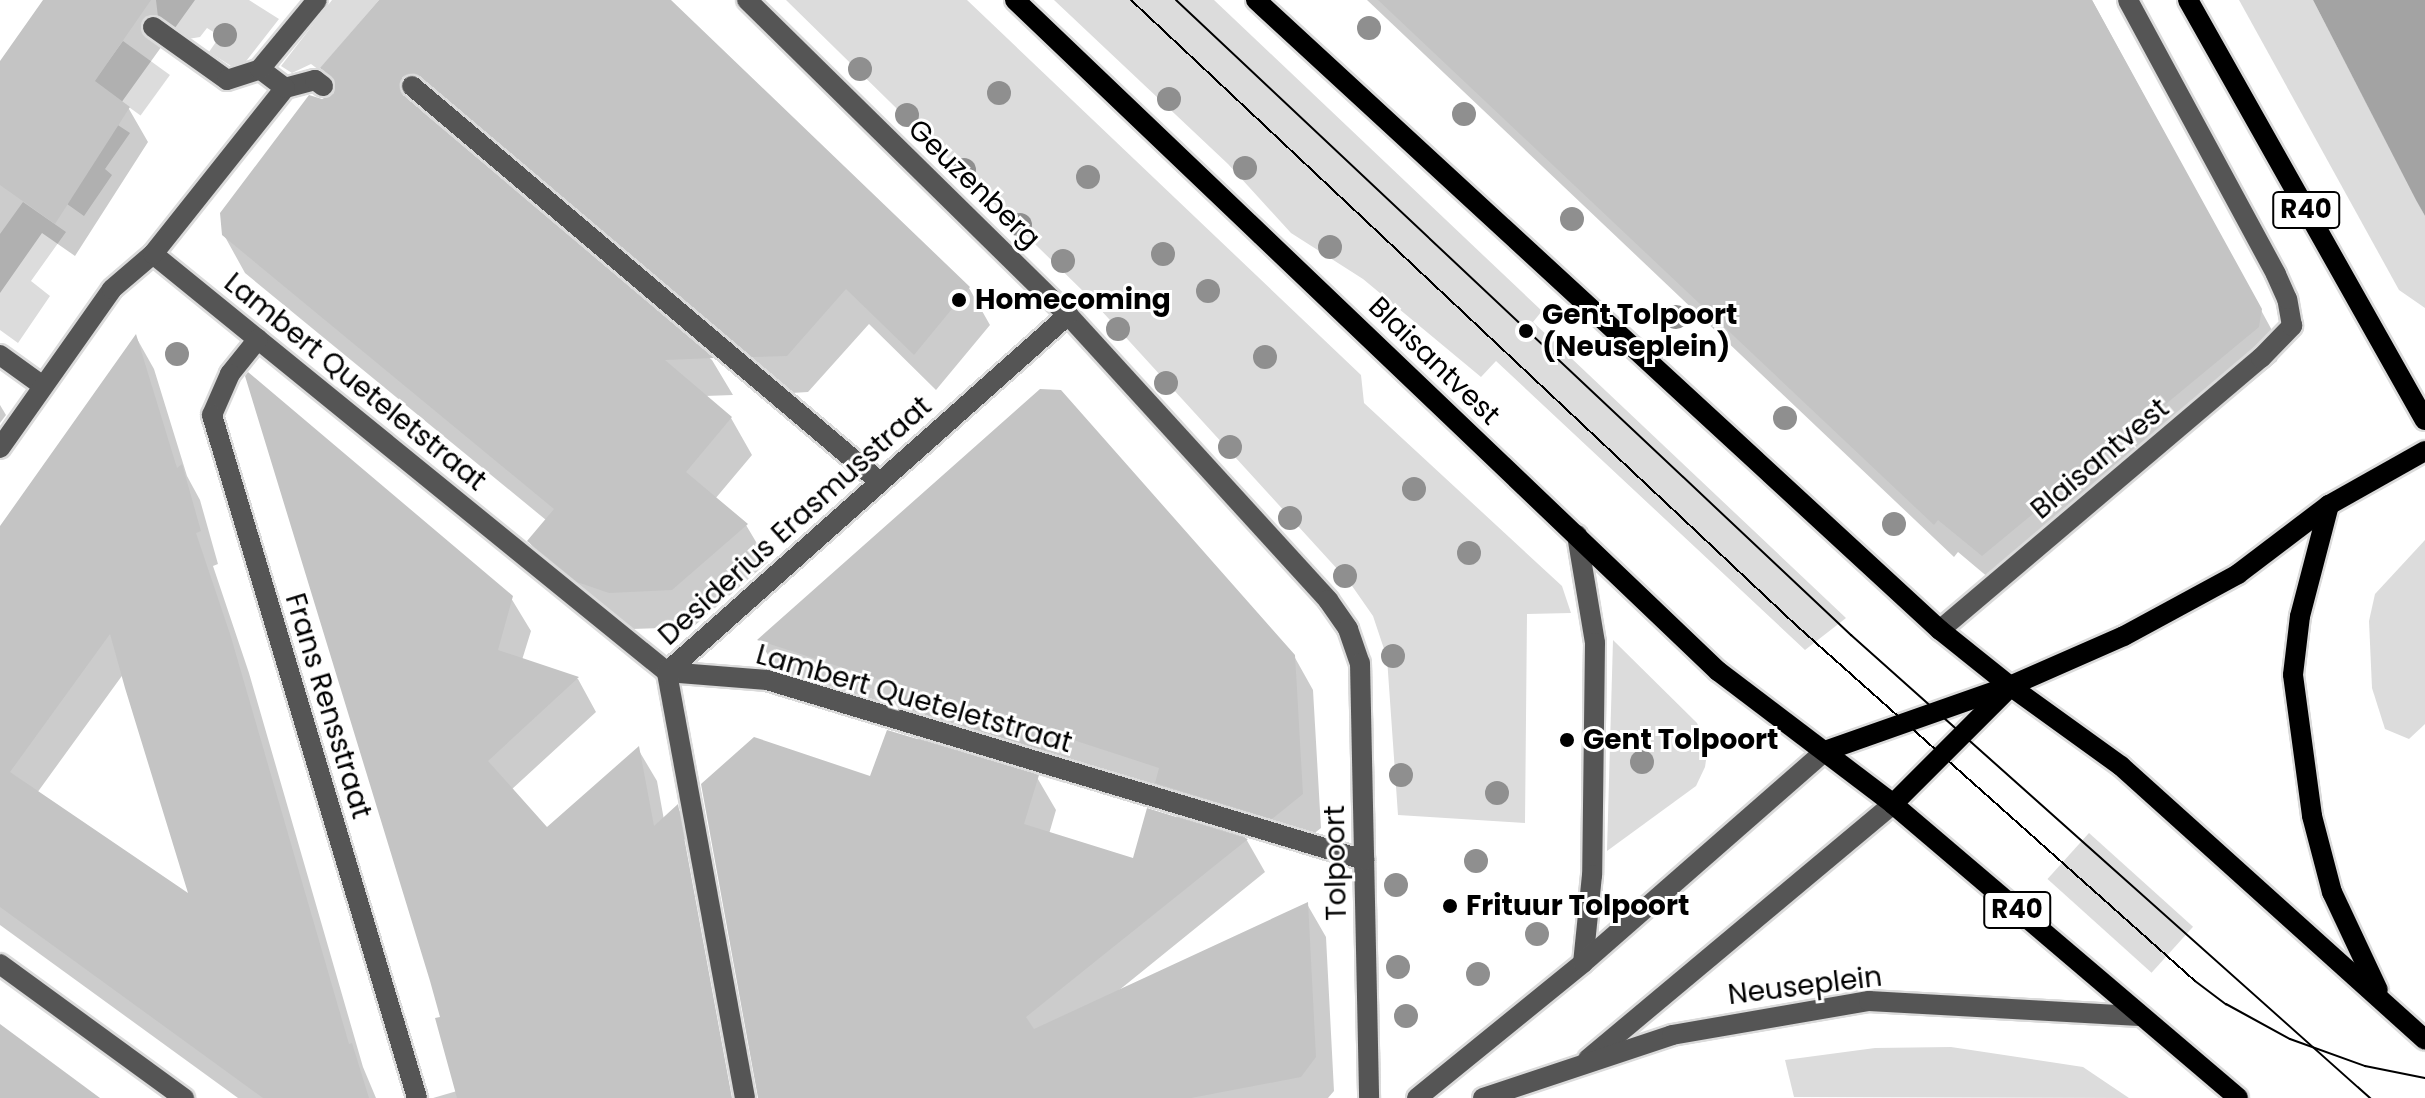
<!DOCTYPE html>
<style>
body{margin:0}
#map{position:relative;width:2425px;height:1098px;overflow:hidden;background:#fff;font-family:Poppins,sans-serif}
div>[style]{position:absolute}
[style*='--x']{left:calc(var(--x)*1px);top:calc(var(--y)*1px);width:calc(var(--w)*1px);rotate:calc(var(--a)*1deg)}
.green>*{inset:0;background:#dcdcdc;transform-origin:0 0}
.water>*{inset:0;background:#a3a3a3}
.shadow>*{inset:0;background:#0003}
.building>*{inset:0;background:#c4c4c4}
.roads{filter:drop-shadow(2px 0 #dbdbdb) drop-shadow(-2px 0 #dbdbdb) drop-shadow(0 2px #dbdbdb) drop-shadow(0 -2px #dbdbdb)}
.minor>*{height:20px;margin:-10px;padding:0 10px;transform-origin:10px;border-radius:10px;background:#555}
.major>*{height:20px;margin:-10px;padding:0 10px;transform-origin:10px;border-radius:10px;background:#000}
.tram>*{height:2px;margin:-1px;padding:0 1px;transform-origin:1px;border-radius:1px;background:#000}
.trees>*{width:24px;height:24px;margin:-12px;border-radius:50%;background:#8f8f8f}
.dots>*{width:22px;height:22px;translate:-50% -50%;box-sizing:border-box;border:4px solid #fff;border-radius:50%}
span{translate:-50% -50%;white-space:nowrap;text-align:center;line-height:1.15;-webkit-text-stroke:6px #fff;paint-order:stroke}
.shield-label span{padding:2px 6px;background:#fff;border:2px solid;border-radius:6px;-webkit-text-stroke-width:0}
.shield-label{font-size:26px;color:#000;font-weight:700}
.street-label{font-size:28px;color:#000}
.poi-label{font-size:28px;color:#000;font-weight:700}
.left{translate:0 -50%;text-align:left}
</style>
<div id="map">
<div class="green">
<div style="clip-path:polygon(156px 0,249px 0,279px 19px,243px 65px,231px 66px,209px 52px,220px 36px,207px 28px,200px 37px,188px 39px,158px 17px)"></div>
<div style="clip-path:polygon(332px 0,379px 0,319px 70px,311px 64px,292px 73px,281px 66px)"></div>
<div style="clip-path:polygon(786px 0,967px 0,1361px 375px,1364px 403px,1562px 586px,1571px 613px,1527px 614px,1525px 823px,1398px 815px,1387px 658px,1373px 616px,1350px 583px,1088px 296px)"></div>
<div style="clip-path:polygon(1054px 0,1214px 0,1542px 311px,1533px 322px,1846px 618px,1805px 650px,1496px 361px,1481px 377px,1363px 279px,1291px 233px,1228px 164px)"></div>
<div style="clip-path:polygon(2239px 0,2313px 0,2425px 216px,2425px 308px,2399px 290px)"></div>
<div style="left:123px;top:41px;width:58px;height:50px;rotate:36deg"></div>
<div style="clip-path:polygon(81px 101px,130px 133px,105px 169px,112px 175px,84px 216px,36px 182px)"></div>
<div style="clip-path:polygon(23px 202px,66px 232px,31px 281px,50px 296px,18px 343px,0 330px,0 234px)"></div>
<div style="clip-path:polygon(2425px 540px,2425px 724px,2409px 739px,2385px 729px,2372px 688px,2369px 621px,2375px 594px)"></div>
<div style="clip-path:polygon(1613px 640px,1697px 723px,1708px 747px,1705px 767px,1696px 786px,1607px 851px)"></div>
<div style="left:2089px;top:833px;width:140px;height:62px;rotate:42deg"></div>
<div style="clip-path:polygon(1951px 1047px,2083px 1067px,2129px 1098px,1794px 1097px,1785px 1060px,1875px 1048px)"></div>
</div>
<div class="water">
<div style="clip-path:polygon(2313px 0,2425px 0,2425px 216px,2416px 200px)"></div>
</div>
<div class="shadow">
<div style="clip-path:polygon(46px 0,195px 0,121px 103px,129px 109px,148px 142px,75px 256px,42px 233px,0 293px,0 65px)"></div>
<div style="clip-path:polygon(381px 0,669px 0,969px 288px,990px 325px,936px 390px,869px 324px,808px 392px,775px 394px,436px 110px,422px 114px,712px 360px,733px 395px,705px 396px,731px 418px,752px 455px,715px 499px,746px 525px,768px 562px,693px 627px,632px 629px,600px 619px,550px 578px,529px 541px,546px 520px,245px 273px,224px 235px,322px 101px,335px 96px,323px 69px)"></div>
<div style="clip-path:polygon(1367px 0,2092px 0,2280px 345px,2277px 361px,2002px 589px,1958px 552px,1954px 557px)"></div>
<div style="clip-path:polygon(evenodd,136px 337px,154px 369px,187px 476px,200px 500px,218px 564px,213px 566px,249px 673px,363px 1067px,376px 1098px,238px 1098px,0 925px,0 530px,136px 337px,124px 673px,191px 898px,37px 793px,124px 673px)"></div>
<div style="clip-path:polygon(248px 376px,511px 598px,531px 631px,522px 660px,578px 679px,596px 712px,511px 790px,547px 830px,638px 749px,657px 781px,664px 820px,678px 808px,696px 840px,712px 927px,694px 894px,697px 897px,686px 839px,683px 840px,720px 1098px,433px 1098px,457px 1091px,442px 1018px)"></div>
<div style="clip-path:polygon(0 405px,6px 415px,0 423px)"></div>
<div style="clip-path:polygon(evenodd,760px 641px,1294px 656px,1313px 690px,1321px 828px,1292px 851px,1245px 837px,1265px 872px,1118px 991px,1307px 904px,1326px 937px,1334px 1091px,1328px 1098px,789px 1098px,871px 778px,919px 741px,902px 713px,778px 673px,760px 641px,1070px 765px,1164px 796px,1178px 820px,1134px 860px,1049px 834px,1056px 810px,1035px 774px,1065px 783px,1070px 765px)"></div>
</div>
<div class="building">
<div style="clip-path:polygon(43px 0,151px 0,95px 81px,130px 107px,55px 224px,0 185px,0 61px)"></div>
<div style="clip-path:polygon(379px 0,671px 0,970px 287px,914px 355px,846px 289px,787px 356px,752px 357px,420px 76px,414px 73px,403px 77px,399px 84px,404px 96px,714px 358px,665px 360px,732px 417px,686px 472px,748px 524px,672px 590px,609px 593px,577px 582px,527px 541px,554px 509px,222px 235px,220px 213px,309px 95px,322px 99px,334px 93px,335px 80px,320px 68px)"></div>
<div style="clip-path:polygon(1378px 0,2092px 0,2262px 309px,2259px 327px,1982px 556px,1938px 520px,1934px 525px)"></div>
<div style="clip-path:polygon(evenodd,136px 334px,177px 468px,182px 464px,201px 531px,196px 533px,231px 637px,349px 1044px,352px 1043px,369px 1098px,263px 1098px,0 907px,0 526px,136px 334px,110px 634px,125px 688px,188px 893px,10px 772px,110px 634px)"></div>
<div style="clip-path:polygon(248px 372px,513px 596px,498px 650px,579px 677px,488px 761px,547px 827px,639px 746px,654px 826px,678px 804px,732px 1098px,457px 1098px,435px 1018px,440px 1017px,430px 981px,245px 376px)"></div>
<div style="clip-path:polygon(1040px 389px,1061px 390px,1295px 655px,1303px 794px,1272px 819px,1155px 783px,1159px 768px,1052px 733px,1046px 751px,895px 705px,902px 687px,757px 640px)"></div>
<div style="clip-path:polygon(887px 730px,1039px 775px,1024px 824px,1133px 858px,1147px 808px,1248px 839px,1026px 1017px,1034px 1029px,1308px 902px,1316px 1057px,1301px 1077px,1191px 1098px,758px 1098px,701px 784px,754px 737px,870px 776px)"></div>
<div style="clip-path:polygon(0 1024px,100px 1098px,0 1098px)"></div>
</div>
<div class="roads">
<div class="minor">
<div style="--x:747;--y:0;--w:450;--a:44.5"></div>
<div style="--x:1068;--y:315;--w:386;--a:47.6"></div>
<div style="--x:1328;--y:600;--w:35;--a:55"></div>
<div style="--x:1348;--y:629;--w:36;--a:71"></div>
<div style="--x:1360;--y:663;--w:435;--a:88.8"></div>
<div style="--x:153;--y:27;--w:91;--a:35.6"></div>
<div style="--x:227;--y:80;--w:35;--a:-18"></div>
<div style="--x:412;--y:86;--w:613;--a:40.24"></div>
<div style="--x:285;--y:88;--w:31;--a:-15"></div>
<div style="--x:315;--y:80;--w:10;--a:37"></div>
<div style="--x:153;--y:254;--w:663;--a:39.12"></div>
<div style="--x:667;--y:672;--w:100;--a:4.6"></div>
<div style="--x:767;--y:680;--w:624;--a:16.78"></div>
<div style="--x:258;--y:339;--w:45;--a:128.7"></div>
<div style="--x:230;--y:374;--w:45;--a:113.7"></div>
<div style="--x:212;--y:415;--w:713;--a:73.29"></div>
<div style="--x:0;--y:355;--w:53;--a:35.8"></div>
<div style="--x:0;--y:448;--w:194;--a:-54.8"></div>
<div style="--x:112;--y:289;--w:54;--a:-40.5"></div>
<div style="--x:153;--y:254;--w:212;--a:-51.5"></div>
<div style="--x:285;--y:88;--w:31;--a:-143"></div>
<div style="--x:260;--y:69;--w:89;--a:-50.4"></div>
<div style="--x:1577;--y:535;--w:109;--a:80.5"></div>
<div style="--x:1595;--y:643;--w:232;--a:90.7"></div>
<div style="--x:1592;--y:875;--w:88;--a:95.8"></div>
<div style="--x:1940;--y:630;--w:421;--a:-40.3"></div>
<div style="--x:2261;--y:358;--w:45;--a:-45.9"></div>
<div style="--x:2292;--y:326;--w:27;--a:-100"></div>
<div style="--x:2287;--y:299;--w:27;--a:-114"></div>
<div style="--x:2276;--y:274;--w:311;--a:-118.4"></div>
<div style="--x:0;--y:964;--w:228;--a:36.1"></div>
<div style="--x:1588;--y:1059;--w:398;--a:-39.9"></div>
<div style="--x:745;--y:1098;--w:433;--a:-100.4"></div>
<div style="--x:667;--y:672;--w:537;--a:-41.68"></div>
<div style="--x:1417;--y:1098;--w:214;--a:-39.1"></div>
<div style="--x:1583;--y:963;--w:322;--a:-41.2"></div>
<div style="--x:1483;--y:1098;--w:199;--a:-18.4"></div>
<div style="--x:1672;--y:1035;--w:200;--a:-9.8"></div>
<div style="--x:1869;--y:1001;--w:271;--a:3.2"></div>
</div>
<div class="major">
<div style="--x:1015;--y:0;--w:972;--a:43.67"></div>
<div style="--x:1718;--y:671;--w:220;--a:37.2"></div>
<div style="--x:1893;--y:804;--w:453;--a:40.4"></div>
<div style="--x:1256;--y:0;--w:930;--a:42.65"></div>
<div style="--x:1940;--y:630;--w:90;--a:38.7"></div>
<div style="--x:2010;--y:686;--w:137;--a:35.8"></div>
<div style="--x:2121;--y:766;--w:409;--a:42"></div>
<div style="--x:2188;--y:0;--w:482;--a:60.6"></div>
<div style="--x:2329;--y:505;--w:115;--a:104.6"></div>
<div style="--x:2300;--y:616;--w:59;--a:96.8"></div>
<div style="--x:2293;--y:675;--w:142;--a:82.3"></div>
<div style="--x:2312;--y:816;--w:79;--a:75.3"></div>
<div style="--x:2332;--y:892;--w:108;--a:64.9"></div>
<div style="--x:1825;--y:751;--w:196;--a:-19.4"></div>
<div style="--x:2010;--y:686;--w:124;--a:-23.7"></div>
<div style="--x:2124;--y:636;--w:130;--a:-28.5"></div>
<div style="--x:2238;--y:574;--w:114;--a:-37.2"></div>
<div style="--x:2329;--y:505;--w:110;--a:-29.4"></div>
<div style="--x:1893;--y:804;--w:160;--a:-45"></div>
</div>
</div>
<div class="tram">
<div style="--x:1131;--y:0;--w:914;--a:43.23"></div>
<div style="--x:1797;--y:626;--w:533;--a:41.73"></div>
<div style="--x:2195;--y:981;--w:39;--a:37"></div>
<div style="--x:2226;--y:1004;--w:73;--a:28.7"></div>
<div style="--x:2290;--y:1039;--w:80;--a:19.8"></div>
<div style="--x:2365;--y:1066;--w:61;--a:11.3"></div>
<div style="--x:1176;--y:0;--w:927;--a:43.25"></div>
<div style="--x:1851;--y:635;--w:696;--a:41.74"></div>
</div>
<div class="trees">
<div style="left:1369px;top:28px"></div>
<div style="left:225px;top:35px"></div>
<div style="left:860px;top:69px"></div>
<div style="left:999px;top:93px"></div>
<div style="left:1169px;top:99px"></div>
<div style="left:1464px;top:114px"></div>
<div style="left:907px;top:115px"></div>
<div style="left:1245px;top:168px"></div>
<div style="left:964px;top:170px"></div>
<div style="left:1088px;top:177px"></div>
<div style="left:1572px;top:219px"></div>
<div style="left:1020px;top:225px"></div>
<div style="left:1330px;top:247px"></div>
<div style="left:1163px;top:254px"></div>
<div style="left:1063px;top:261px"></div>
<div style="left:1208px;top:291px"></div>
<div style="left:1676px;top:317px"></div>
<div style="left:1118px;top:329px"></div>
<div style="left:177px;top:354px"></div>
<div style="left:1265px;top:357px"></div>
<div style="left:1166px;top:383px"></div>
<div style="left:1785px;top:418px"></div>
<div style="left:1230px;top:447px"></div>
<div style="left:1414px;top:489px"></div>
<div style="left:1290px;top:518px"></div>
<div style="left:1894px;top:524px"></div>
<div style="left:1469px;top:553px"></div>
<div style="left:1345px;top:576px"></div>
<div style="left:1393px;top:656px"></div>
<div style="left:1642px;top:762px"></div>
<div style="left:1401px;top:775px"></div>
<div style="left:1497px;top:793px"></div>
<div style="left:1476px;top:861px"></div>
<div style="left:1396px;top:885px"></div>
<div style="left:1537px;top:934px"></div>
<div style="left:1398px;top:967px"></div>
<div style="left:1478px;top:974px"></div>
<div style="left:1406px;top:1016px"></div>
</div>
<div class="dots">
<div style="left:959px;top:300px;background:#000"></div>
<div style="left:1526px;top:331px;background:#000"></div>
<div style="left:1567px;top:740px;background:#000"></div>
<div style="left:1450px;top:906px;background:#000"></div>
</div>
<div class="shield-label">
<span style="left:2306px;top:210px">R40</span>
<span style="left:2017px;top:910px">R40</span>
</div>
<div class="street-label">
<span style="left:974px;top:184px;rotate:44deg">Geuzenberg</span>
<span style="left:1434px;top:361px;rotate:44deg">Blaisantvest</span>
<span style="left:355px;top:382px;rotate:39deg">Lambert Queteletstraat</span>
<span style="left:2100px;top:459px;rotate:-40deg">Blaisantvest</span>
<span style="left:795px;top:521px;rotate:-42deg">Desiderius Erasmusstraat</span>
<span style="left:914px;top:699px;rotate:16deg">Lambert Queteletstraat</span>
<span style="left:328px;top:706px;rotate:73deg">Frans Rensstraat</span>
<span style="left:1336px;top:863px;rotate:-91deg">Tolpoort</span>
<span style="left:1805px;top:986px;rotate:-7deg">Neuseplein</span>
</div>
<div class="poi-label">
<span class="left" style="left:975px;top:300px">Homecoming</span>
<span class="left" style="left:1542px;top:331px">Gent Tolpoort<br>(Neuseplein)</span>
<span class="left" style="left:1583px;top:740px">Gent Tolpoort</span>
<span class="left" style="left:1466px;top:906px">Frituur Tolpoort</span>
</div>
</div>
